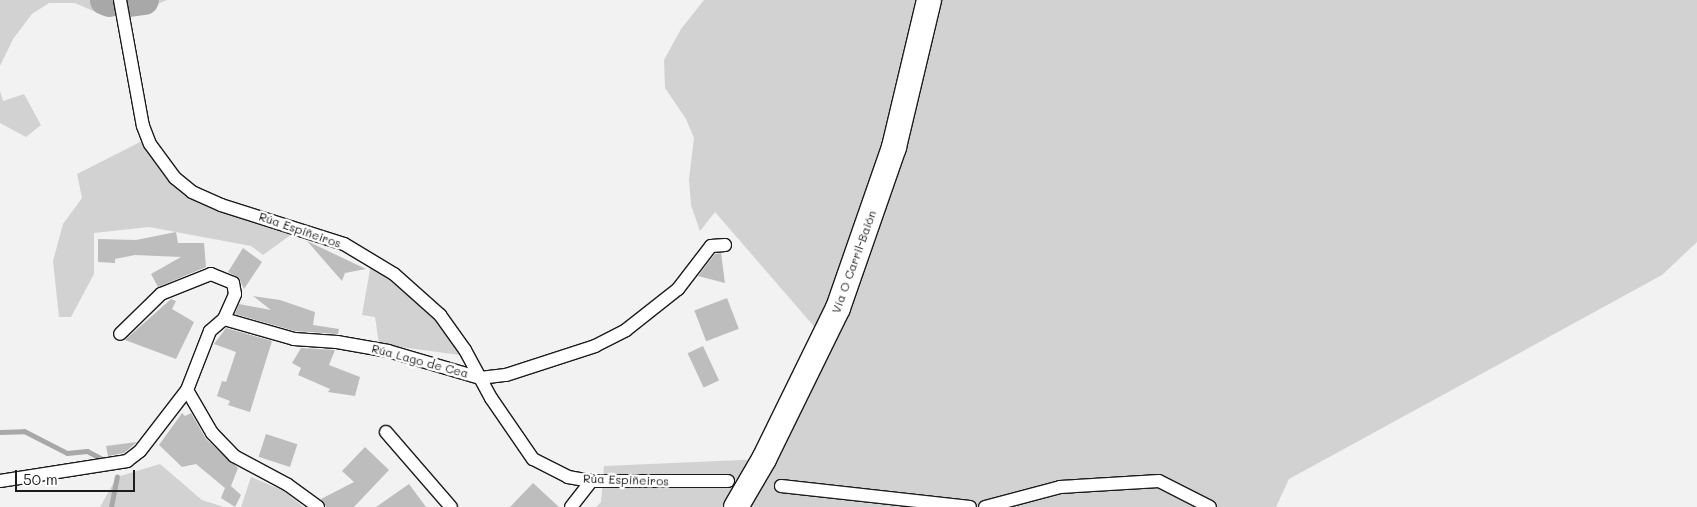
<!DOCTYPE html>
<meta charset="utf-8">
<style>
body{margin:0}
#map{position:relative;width:1697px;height:507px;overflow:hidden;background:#f2f2f2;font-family:Mali,sans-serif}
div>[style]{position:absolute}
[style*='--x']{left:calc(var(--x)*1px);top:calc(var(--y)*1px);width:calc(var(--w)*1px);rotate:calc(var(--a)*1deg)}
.green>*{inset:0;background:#d2d2d2}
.stream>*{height:5px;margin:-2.5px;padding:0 2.5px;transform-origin:2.5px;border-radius:2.5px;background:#a8a8a8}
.river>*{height:29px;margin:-14.5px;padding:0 14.5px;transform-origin:14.5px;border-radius:14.5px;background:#a8a8a8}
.building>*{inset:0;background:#bdbdbd;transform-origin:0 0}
.street-tunnel>*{height:12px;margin-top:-6px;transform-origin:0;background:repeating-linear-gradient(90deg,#d2d2d2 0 12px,transparent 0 18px)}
.roads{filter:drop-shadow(1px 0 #1c1c1c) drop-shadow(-1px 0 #1c1c1c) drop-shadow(0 1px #1c1c1c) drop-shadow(0 -1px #1c1c1c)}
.street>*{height:12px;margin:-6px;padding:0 6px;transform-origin:6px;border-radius:6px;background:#fff}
.highway>*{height:24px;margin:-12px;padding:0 12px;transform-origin:12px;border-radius:12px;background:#fff}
span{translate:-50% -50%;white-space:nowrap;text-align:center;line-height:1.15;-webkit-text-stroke:5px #fff;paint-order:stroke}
.street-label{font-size:12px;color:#1c1c1c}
.scale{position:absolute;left:15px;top:470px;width:120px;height:22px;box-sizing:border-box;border:2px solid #1c1c1c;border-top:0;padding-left:6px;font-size:15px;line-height:18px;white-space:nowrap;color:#1c1c1c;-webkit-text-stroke:4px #fff;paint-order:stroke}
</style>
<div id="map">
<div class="green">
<div style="clip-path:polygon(0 0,167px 0,144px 10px,107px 17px,75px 3px,49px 3px,32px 14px,13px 39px,0 66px)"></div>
<div style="clip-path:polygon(704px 0,1697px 0,1697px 242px,1662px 275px,1289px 479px,1276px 507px,596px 507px,601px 502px,604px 466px,764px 459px,824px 338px,715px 212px,700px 231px,691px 205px,689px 179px,694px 138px,686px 119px,665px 88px,664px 60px,681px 29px)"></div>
<div style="clip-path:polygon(0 91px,3px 101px,24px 94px,41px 125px,26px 137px,0 123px)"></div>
<div style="clip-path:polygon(148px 138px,192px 192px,299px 229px,263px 255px,251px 246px,149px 227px,94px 233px,94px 274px,71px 317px,59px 317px,53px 261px,63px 224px,82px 198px,77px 174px)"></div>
<div style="clip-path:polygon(363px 256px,440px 315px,472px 363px,460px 355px,379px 344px,375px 317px,362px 315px,370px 269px)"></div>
<div style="clip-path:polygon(160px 464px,202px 500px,224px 507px,100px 507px,117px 477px)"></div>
<div style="clip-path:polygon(251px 477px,282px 490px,304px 507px,241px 507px)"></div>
</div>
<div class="stream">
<div style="--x:0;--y:432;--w:24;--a:-2"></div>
<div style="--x:24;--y:431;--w:48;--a:27.1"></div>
<div style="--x:67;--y:453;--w:20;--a:-6"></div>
<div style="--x:87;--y:451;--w:15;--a:28"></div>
<div style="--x:111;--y:507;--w:31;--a:-79"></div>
</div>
<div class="river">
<div style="--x:104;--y:0;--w:5;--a:22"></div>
<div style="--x:129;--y:2;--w:15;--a:-8"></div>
</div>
<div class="building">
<div style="clip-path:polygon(176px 232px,178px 243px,204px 243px,206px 267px,158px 287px,151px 274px,181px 257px,135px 255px,115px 259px,115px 263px,98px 262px,98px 239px,136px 240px)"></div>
<div style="clip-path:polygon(307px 241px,366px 269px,345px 273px,342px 281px)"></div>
<div style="clip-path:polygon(243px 248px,262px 262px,244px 289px,239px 278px,228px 272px)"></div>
<div style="clip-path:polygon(721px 253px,725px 283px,698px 276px,715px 254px)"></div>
<div style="clip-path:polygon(253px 296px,280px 300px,315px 312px,313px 325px,339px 329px,338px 334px,295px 331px,235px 314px,239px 304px,271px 310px)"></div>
<div style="left:727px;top:298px;width:33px;height:35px;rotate:69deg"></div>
<div style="clip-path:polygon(171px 299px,176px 301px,172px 309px,194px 322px,176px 359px,125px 340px)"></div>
<div style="clip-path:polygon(226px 328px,272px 341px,250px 412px,228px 405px,230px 401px,217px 396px,222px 381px,226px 382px,236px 352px,214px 344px)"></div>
<div style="left:703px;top:346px;width:38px;height:17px;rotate:65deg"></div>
<div style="clip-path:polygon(301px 348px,335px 350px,329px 365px,360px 377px,355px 396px,328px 392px,330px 389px,298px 375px,301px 368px,292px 363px)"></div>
<div style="clip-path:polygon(182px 413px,185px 416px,191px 413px,206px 439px,238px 468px,231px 486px,241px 495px,235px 507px,221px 498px,225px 488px,196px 464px,182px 467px,159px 445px)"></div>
<div style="left:266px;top:434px;width:33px;height:24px;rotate:18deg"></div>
<div style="clip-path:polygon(137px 442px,124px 453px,108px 456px,106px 446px)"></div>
<div style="clip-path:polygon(365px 447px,389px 470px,354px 507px,326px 507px,321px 499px,354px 482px,342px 471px)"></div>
<div style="clip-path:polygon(533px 483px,559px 507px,510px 507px)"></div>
<div style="clip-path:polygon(409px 484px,426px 507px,376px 507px)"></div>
</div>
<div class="street-tunnel">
<div style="--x:728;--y:481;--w:53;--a:5.4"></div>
</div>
<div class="roads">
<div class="street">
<div style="--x:120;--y:0;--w:128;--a:79.7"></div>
<div style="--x:143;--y:126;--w:19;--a:69"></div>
<div style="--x:150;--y:144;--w:42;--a:53.7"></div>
<div style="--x:175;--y:178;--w:22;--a:39"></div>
<div style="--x:192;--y:192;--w:32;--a:24"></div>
<div style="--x:221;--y:205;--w:129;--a:17.6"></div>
<div style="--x:344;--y:244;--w:58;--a:31"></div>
<div style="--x:394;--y:274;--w:62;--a:41.7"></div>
<div style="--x:440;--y:315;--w:43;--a:54.5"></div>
<div style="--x:465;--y:350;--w:55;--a:61.6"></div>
<div style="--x:491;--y:398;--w:74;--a:55.5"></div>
<div style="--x:533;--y:459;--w:39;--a:27"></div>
<div style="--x:568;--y:477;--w:23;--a:10"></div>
<div style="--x:591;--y:481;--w:137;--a:0"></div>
<div style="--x:224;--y:319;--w:73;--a:15.9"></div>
<div style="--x:294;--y:339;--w:43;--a:4"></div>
<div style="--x:337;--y:342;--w:52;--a:10"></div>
<div style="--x:388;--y:351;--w:96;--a:16.4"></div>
<div style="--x:480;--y:378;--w:26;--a:-7"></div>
<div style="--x:506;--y:375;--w:94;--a:-18"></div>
<div style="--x:595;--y:346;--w:35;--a:-27"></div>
<div style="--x:626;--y:330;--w:66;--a:-38.3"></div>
<div style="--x:678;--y:289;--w:54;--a:-52.5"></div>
<div style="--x:711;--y:246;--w:14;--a:-4"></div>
<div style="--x:187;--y:390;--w:50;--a:59.8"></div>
<div style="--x:212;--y:433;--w:32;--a:46"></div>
<div style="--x:234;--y:456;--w:61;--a:28.2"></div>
<div style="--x:288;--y:485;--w:37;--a:36"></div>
<div style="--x:386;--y:432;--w:99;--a:49.1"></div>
<div style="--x:0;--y:481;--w:129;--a:-8.9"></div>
<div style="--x:127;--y:461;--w:16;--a:-38"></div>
<div style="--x:140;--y:451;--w:77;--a:-52.4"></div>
<div style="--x:187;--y:390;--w:63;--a:-68.7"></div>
<div style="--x:210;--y:331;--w:18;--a:-41"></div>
<div style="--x:224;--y:319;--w:27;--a:-66"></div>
<div style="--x:235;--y:294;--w:11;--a:-100"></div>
<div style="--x:233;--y:283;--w:24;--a:-158"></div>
<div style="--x:211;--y:274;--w:54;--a:158.2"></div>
<div style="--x:161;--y:294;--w:57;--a:135.7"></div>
<div style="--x:781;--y:486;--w:190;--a:6.3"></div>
<div style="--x:571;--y:507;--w:33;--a:-52"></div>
<div style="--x:985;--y:507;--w:78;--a:-14.9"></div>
<div style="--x:1060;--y:487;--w:99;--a:-3.5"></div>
<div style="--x:1159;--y:481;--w:57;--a:27"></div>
</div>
<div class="highway">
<div style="--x:736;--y:507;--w:56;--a:-59.7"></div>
<div style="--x:764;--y:459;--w:168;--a:-63.9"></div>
<div style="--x:838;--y:308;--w:170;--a:-70.8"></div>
<div style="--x:894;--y:147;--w:151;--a:-76.6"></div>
</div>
</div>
<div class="street-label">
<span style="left:300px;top:230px;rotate:19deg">Rúa Espiñeiros</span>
<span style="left:854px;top:262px;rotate:-70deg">Vía O Carril-Baión</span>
<span style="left:420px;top:361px;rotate:15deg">Rúa Lago de Cea</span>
<span style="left:626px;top:480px;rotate:2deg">Rúa Espiñeiros</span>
</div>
<div class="scale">50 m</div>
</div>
